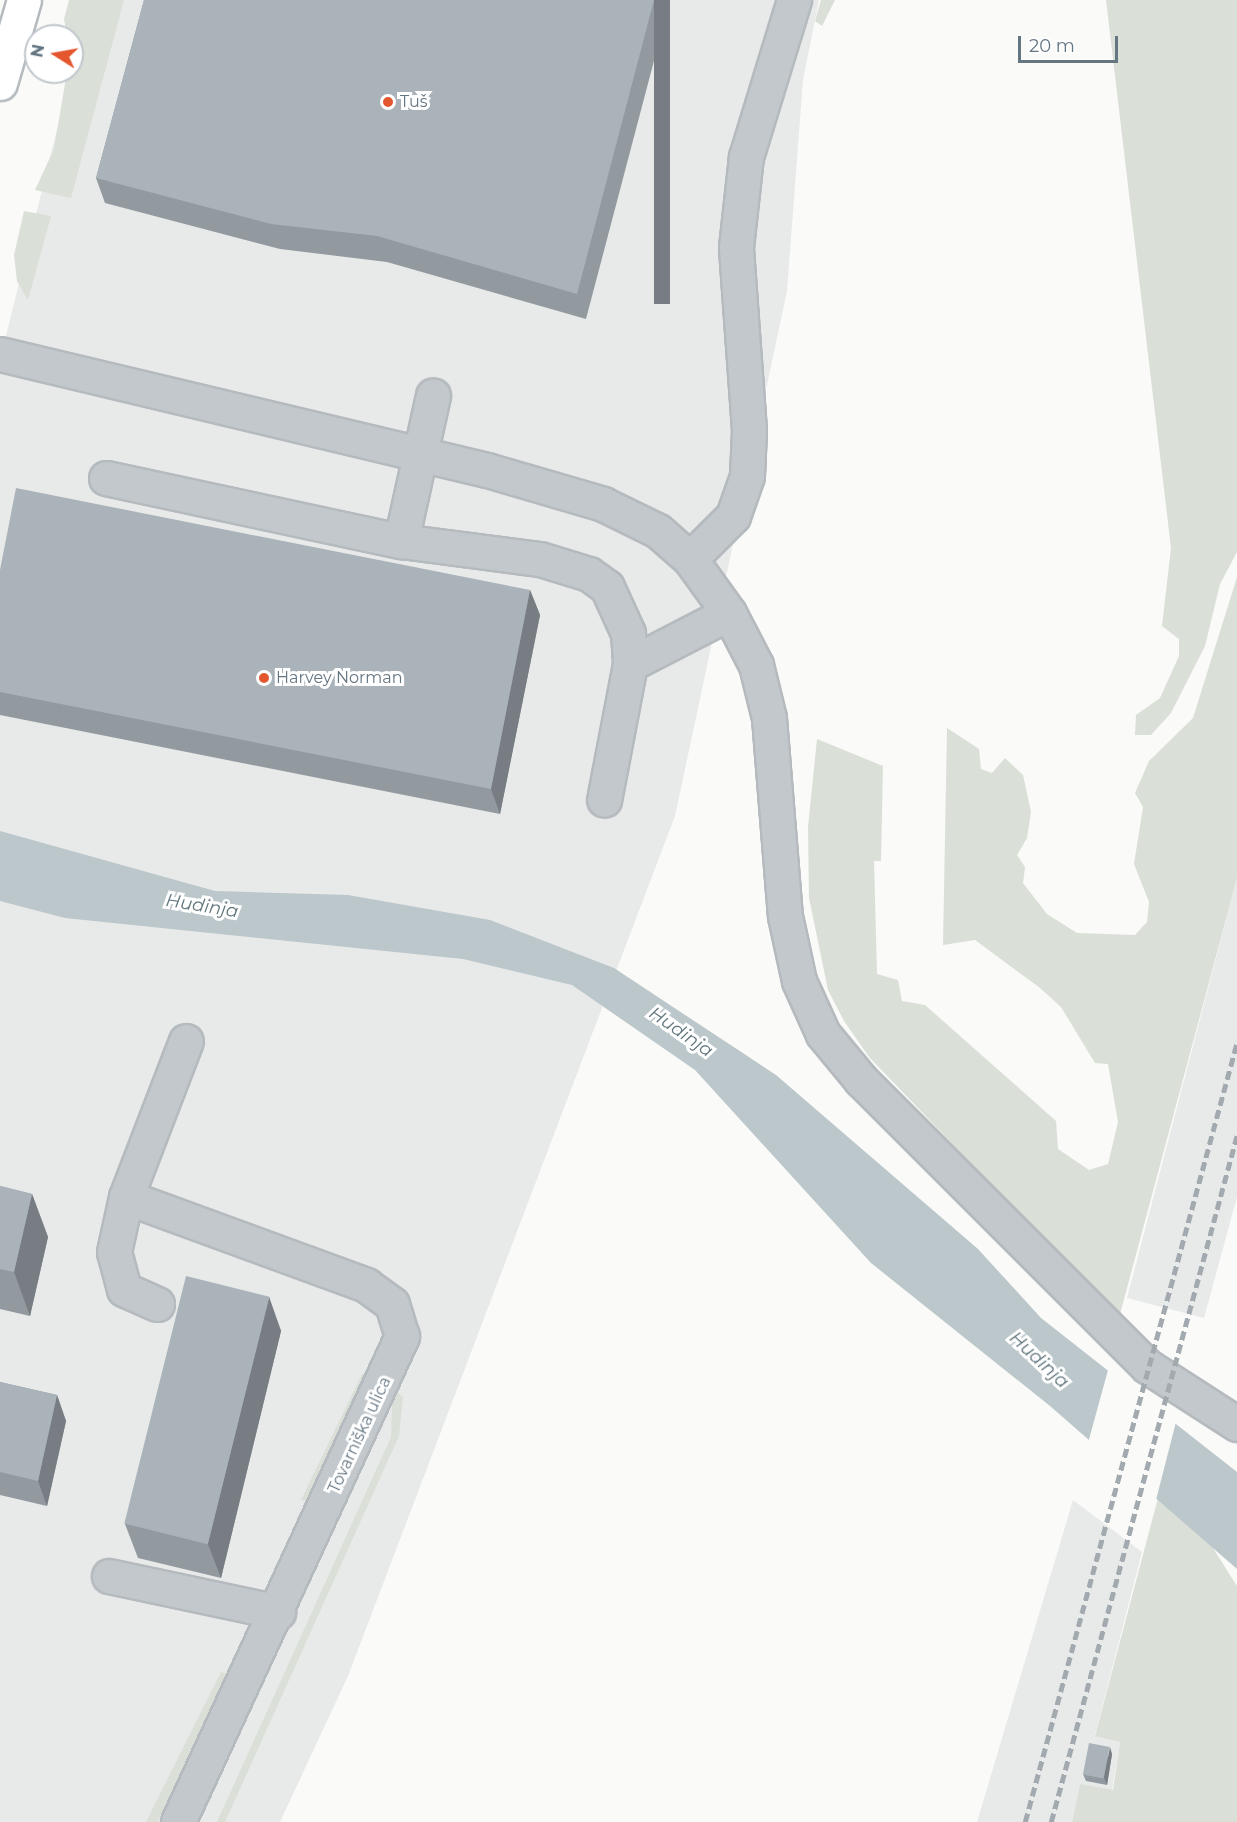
<!DOCTYPE html>
<meta charset="utf-8">
<style>
body{margin:0}
#map{position:relative;width:1237px;height:1822px;overflow:hidden;background:#fafaf8;font-family:Montserrat,sans-serif}
div>[style]{position:absolute}
[style*='--x']{left:calc(var(--x)*1px);top:calc(var(--y)*1px);width:calc(var(--w)*1px);rotate:calc(var(--a)*1deg)}
.built>*{inset:0;background:#e8e9e9}
.green>*{inset:0;background:#dadfd7}
.water>*{inset:0;background:#bbc7cb}
.pier>*{inset:0;background:#fafaf8}
.roads{filter:drop-shadow(2px 0 #b5babe) drop-shadow(-2px 0 #b5babe) drop-shadow(0 2px #b5babe) drop-shadow(0 -2px #b5babe)}
.minor>*{height:33px;margin:-16.5px;padding:0 16.5px;transform-origin:16.5px;border-radius:16.5px;background:#c3c8cc}
.major>*{height:33px;margin:-16.5px;padding:0 16.5px;transform-origin:16.5px;border-radius:16.5px;background:#fff}
.rail>*{height:4.5px;margin-top:-2.25px;transform-origin:0;background:repeating-linear-gradient(90deg,#a2aab0 0 9px,transparent 0 13.5px)}
.wall>*{inset:0;background:#929a9f}
.shaded-wall>*{inset:0;background:#777d82;transform-origin:0 0}
.building>*{inset:0;background:#aab3b9;transform-origin:0 0}
.dots>*{width:16px;height:16px;translate:-50% -50%;box-sizing:border-box;border:3px solid #fff;border-radius:50%}
span{translate:-50% -50%;white-space:nowrap;text-align:center;line-height:1.15;-webkit-text-stroke:6px #fff;paint-order:stroke}
.poi-label{font-size:16px;color:#657683}
.left{translate:0 -50%;text-align:left}
.street-label{font-size:16px;color:#657683}
.water-label{font-size:18px;color:#60757c;font-style:italic}
.north{position:absolute;left:24px;top:24px;width:60px;height:60px;box-sizing:border-box;background:#fff;border:2px solid #c1c8cd;border-radius:50%;rotate:281deg;font-size:16px;font-weight:700;line-height:24px;text-align:center;color:#657683}
.north::after{content:'';display:block;margin:auto;width:21px;height:27px;background:#e4572e;clip-path:polygon(50% 0,100% 100%,50% 72%,0 100%)}
.scale{position:absolute;left:1018px;top:36px;width:100px;height:27px;box-sizing:border-box;border:3px solid #657683;border-top:0;padding-left:8px;font-size:18px;line-height:21px;white-space:nowrap;color:#657683;-webkit-text-stroke:4px #fff;paint-order:stroke}
</style>
<div id="map">
<div class="built">
<div style="clip-path:polygon(89px 0,819px 0,803px 80px,787px 291px,675px 816px,348px 1676px,280px 1822px,0 1822px,0 360px)"></div>
<div style="clip-path:polygon(1237px 878px,1237px 1197px,1204px 1318px,1127px 1298px)"></div>
<div style="clip-path:polygon(1073px 1500px,1142px 1552px,1095px 1735px,1120px 1742px,1112px 1791px,1080px 1784px,1072px 1822px,977px 1822px)"></div>
</div>
<div class="green">
<div style="clip-path:polygon(69px 0,124px 0,71px 198px,35px 190px,54px 149px,67px 72px,72px 72px,72px 36px,67px 36px,64px 19px)"></div>
<div style="clip-path:polygon(821px 0,835px 0,822px 26px,815px 21px)"></div>
<div style="clip-path:polygon(1106px 0,1237px 0,1237px 552px,1220px 584px,1205px 646px,1171px 713px,1151px 735px,1135px 735px,1136px 715px,1160px 698px,1179px 656px,1179px 639px,1162px 626px,1171px 548px)"></div>
<div style="clip-path:polygon(24px 211px,51px 216px,28px 300px,17px 281px,14px 255px)"></div>
<div style="clip-path:polygon(1237px 577px,1237px 878px,1119px 1318px,869px 1057px,844px 1021px,828px 990px,809px 898px,808px 827px,817px 739px,883px 766px,881px 861px,874px 861px,877px 974px,898px 980px,902px 1001px,925px 1005px,1056px 1121px,1058px 1149px,1089px 1170px,1108px 1164px,1118px 1122px,1108px 1064px,1095px 1063px,1061px 1007px,1040px 988px,975px 940px,943px 945px,947px 728px,979px 749px,981px 769px,992px 773px,1005px 758px,1023px 775px,1031px 812px,1027px 838px,1017px 855px,1025px 867px,1023px 883px,1047px 914px,1077px 933px,1135px 935px,1147px 922px,1149px 902px,1134px 864px,1143px 807px,1135px 793px,1149px 761px,1193px 718px)"></div>
<div style="clip-path:polygon(362px 1374px,367px 1375px,310px 1502px,301px 1500px)"></div>
<div style="clip-path:polygon(398px 1393px,403px 1397px,399px 1436px,225px 1822px,217px 1822px,391px 1437px,392px 1402px)"></div>
<div style="clip-path:polygon(1158px 1498px,1211px 1545px,1237px 1586px,1237px 1822px,1072px 1822px,1080px 1784px,1113px 1790px,1120px 1742px,1095px 1736px)"></div>
<div style="clip-path:polygon(221px 1672px,229px 1674px,166px 1805px,157px 1822px,146px 1822px)"></div>
</div>
<div class="water">
<div style="clip-path:polygon(0 831px,215px 891px,348px 895px,490px 920px,614px 968px,776px 1075px,978px 1249px,1041px 1318px,1237px 1472px,1237px 1569px,1050px 1406px,871px 1263px,695px 1070px,572px 985px,463px 959px,65px 918px,0 901px)"></div>
</div>
<div class="pier">
<div style="clip-path:polygon(1108px 1370px,1177px 1418px,1156px 1500px,1088px 1443px)"></div>
</div>
<div class="roads">
<div class="minor">
<div style="--x:0;--y:354;--w:501;--a:13.4"></div>
<div style="--x:487;--y:470;--w:121;--a:16.3"></div>
<div style="--x:603;--y:504;--w:61;--a:26.1"></div>
<div style="--x:658;--y:531;--w:43;--a:41.2"></div>
<div style="--x:690;--y:559;--w:67;--a:54.2"></div>
<div style="--x:729;--y:613;--w:59;--a:62.6"></div>
<div style="--x:756;--y:665;--w:55;--a:76.2"></div>
<div style="--x:769;--y:718;--w:199;--a:85.4"></div>
<div style="--x:785;--y:916;--w:66;--a:77.8"></div>
<div style="--x:799;--y:981;--w:58;--a:65.6"></div>
<div style="--x:823;--y:1034;--w:60;--a:50.4"></div>
<div style="--x:861;--y:1080;--w:404;--a:45"></div>
<div style="--x:1147;--y:1366;--w:107;--a:32.8"></div>
<div style="--x:106;--y:478;--w:302;--a:12.1"></div>
<div style="--x:401;--y:541;--w:140;--a:7.4"></div>
<div style="--x:540;--y:559;--w:51;--a:17"></div>
<div style="--x:589;--y:574;--w:22;--a:36"></div>
<div style="--x:607;--y:587;--w:51;--a:65.5"></div>
<div style="--x:628;--y:633;--w:31;--a:86"></div>
<div style="--x:630;--y:664;--w:138;--a:100.8"></div>
<div style="--x:401;--y:541;--w:149;--a:-77.6"></div>
<div style="--x:690;--y:559;--w:61;--a:-45"></div>
<div style="--x:733;--y:516;--w:42;--a:-70.7"></div>
<div style="--x:747;--y:476;--w:46;--a:-87.5"></div>
<div style="--x:749;--y:430;--w:183;--a:-94.1"></div>
<div style="--x:736;--y:247;--w:91;--a:-83.7"></div>
<div style="--x:746;--y:157;--w:164;--a:-73"></div>
<div style="--x:630;--y:664;--w:111;--a:-27.3"></div>
<div style="--x:126;--y:1197;--w:256;--a:20.1"></div>
<div style="--x:366;--y:1285;--w:32;--a:36"></div>
<div style="--x:392;--y:1304;--w:34;--a:73"></div>
<div style="--x:402;--y:1336;--w:535;--a:114.75"></div>
<div style="--x:157;--y:1304;--w:36;--a:-156"></div>
<div style="--x:124;--y:1289;--w:38;--a:-105"></div>
<div style="--x:114;--y:1252;--w:56;--a:-77.7"></div>
<div style="--x:126;--y:1197;--w:167;--a:-69"></div>
<div style="--x:109;--y:1576;--w:173;--a:12"></div>
</div>
<div class="major">
<div style="--x:0;--y:83;--w:86;--a:-73.9"></div>
</div>
</div>
<div class="rail">
<div style="--x:1025;--y:1822;--w:808;--a:-74.79"></div>
<div style="--x:1051;--y:1822;--w:712;--a:-74.85"></div>
</div>
<div class="wall">
<div style="clip-path:polygon(144px 0,670px 0,586px 319px,387px 262px,280px 249px,105px 203px,96px 178px)"></div>
<div style="clip-path:polygon(0 570px,530px 590px,540px 615px,500px 814px,0 715px)"></div>
<div style="clip-path:polygon(0 1186px,32px 1194px,48px 1237px,30px 1316px,0 1309px)"></div>
<div style="clip-path:polygon(269px 1297px,281px 1331px,221px 1578px,138px 1558px,125px 1524px)"></div>
<div style="clip-path:polygon(0 1382px,57px 1395px,66px 1421px,47px 1506px,0 1495px)"></div>
<div style="clip-path:polygon(1112px 1754px,1107px 1785px,1086px 1781px,1083px 1774px)"></div>
</div>
<div class="shaded-wall">
<div style="left:654px;top:0;width:16px;height:304px"></div>
<div style="clip-path:polygon(530px 590px,540px 615px,500px 814px,491px 789px)"></div>
<div style="clip-path:polygon(32px 1194px,48px 1237px,30px 1316px,14px 1272px)"></div>
<div style="clip-path:polygon(269px 1297px,281px 1331px,221px 1578px,208px 1544px)"></div>
<div style="clip-path:polygon(57px 1395px,66px 1421px,47px 1506px,38px 1481px)"></div>
<div style="clip-path:polygon(1110px 1747px,1112px 1754px,1107px 1785px,1104px 1778px)"></div>
</div>
<div class="building">
<div style="clip-path:polygon(144px 0,654px 0,577px 294px,377px 236px,271px 224px,96px 178px)"></div>
<div style="clip-path:polygon(16px 488px,530px 590px,491px 789px,0 692px,0 570px)"></div>
<div style="clip-path:polygon(0 1186px,32px 1194px,14px 1272px,0 1269px)"></div>
<div style="left:186px;top:1276px;width:86px;height:255px;rotate:14deg"></div>
<div style="clip-path:polygon(0 1382px,57px 1395px,38px 1481px,0 1472px)"></div>
<div style="left:1089px;top:1743px;width:21px;height:32px;rotate:11deg"></div>
</div>
<div class="dots">
<div style="left:388px;top:102px;background:#e4572e"></div>
<div style="left:264px;top:678px;background:#e4572e"></div>
</div>
<div class="poi-label">
<span class="left" style="left:400px;top:102px">Tuš</span>
<span class="left" style="left:276px;top:678px">Harvey Norman</span>
</div>
<div class="street-label">
<span style="left:360px;top:1435px;rotate:-65deg">Tovarniška ulica</span>
</div>
<div class="water-label">
<span style="left:202px;top:906px;rotate:9deg">Hudinja</span>
<span style="left:681px;top:1032px;rotate:35deg">Hudinja</span>
<span style="left:1039px;top:1360px;rotate:43deg">Hudinja</span>
</div>
<div class="north">N</div>
<div class="scale">20 m</div>
</div>
